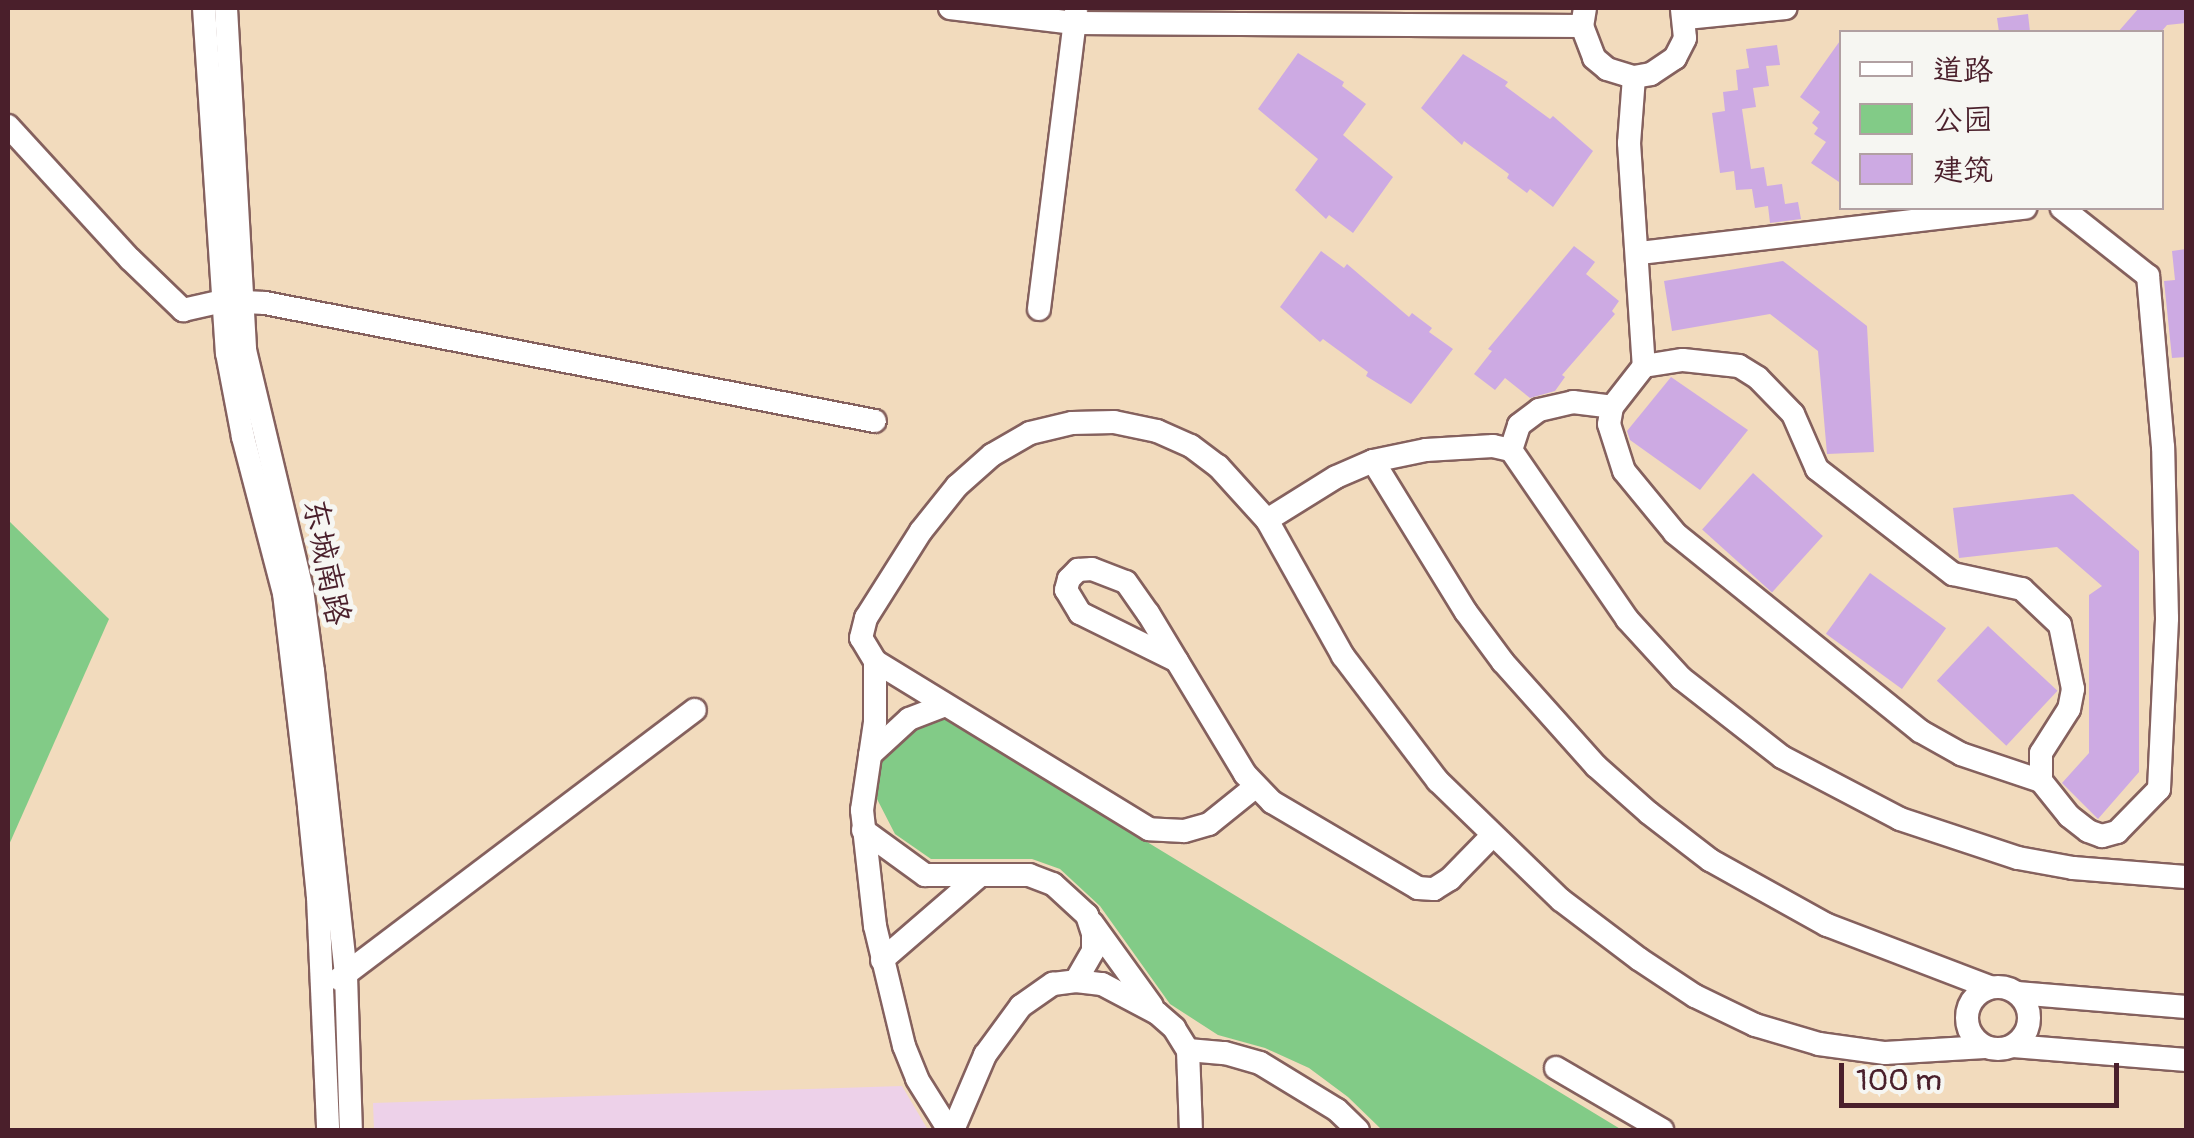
<!DOCTYPE html>
<meta charset="utf-8">
<style>
body{margin:0}
#map{position:relative;width:2194px;height:1138px;overflow:hidden;background:#f2dbbd;font-family:Pangolin,"LXGW WenKai TC",sans-serif}
div>[style]{position:absolute}
[style*='--x']{left:calc(var(--x)*1px);top:calc(var(--y)*1px);width:calc(var(--w)*1px);rotate:calc(var(--a)*1deg)}
.built>*{inset:0;background:#edd1e9}
.green>*{inset:0;background:#82cb87}
.building>*{inset:0;background:#cdaae3;transform-origin:0 0}
.roads{filter:drop-shadow(2px 0 #85615e) drop-shadow(-2px 0 #85615e) drop-shadow(0 2px #85615e) drop-shadow(0 -2px #85615e)}
.minor>*{height:22px;margin:-11px;padding:0 11px;transform-origin:11px;border-radius:11px;background:#fff}
.minor>.ring{margin:-11px;padding:0;box-sizing:content-box;background:none;border:22px solid #fff;border-radius:50%}
span{translate:-50% -50%;white-space:nowrap;text-align:center;line-height:1.15;-webkit-text-stroke:10px #f6f6f2;paint-order:stroke}
.street-label{font-size:32px;color:#4a1f2b}
.frame{position:absolute;inset:0;border:10px solid #4a1f2b;pointer-events:none}
.legend{position:absolute;left:1839px;top:30px;width:325px;height:180px;box-sizing:border-box;background:#f6f6f2;border:2px solid #b1a0a2;margin:0;padding:12px 18px;list-style:none;font-size:30px;color:#4a1f2b}
.legend li{display:flex;align-items:center;gap:20px;height:50px}
.legend b{width:50px;border:2px solid #b1a0a2}
.scale{position:absolute;left:1839px;top:1063px;width:280px;height:45px;box-sizing:border-box;border:5px solid #4a1f2b;border-top:0;padding-left:12px;font-size:30px;line-height:35px;white-space:nowrap;color:#4a1f2b;-webkit-text-stroke:8px #f6f6f2;paint-order:stroke}
</style>
<div id="map">
<div class="built">
<div style="clip-path:polygon(902px 1086px,928px 1130px,374px 1130px,373px 1103px)"></div>
</div>
<div class="green">
<div style="clip-path:polygon(8px 520px,109px 619px,8px 847px)"></div>
<div style="clip-path:polygon(941px 717px,1622px 1130px,1382px 1130px,1348px 1097px,1309px 1068px,1265px 1048px,1218px 1035px,1170px 1004px,1100px 906px,1060px 869px,1032px 859px,931px 859px,895px 834px,877px 799px,881px 761px,905px 730px)"></div>
</div>
<div class="building">
<div style="clip-path:polygon(2139px 8px,2186px 8px,2186px 23px,2167px 25px,2161px 32px,2118px 32px)"></div>
<div style="clip-path:polygon(2028px 14px,2030px 32px,1999px 32px,1997px 18px)"></div>
<div style="clip-path:polygon(1842px 38px,1842px 184px,1811px 163px,1826px 142px,1814px 134px,1818px 128px,1812px 123px,1820px 112px,1800px 97px)"></div>
<div style="clip-path:polygon(1777px 45px,1780px 65px,1766px 66px,1769px 86px,1753px 88px,1756px 107px,1742px 109px,1751px 169px,1764px 167px,1767px 186px,1782px 184px,1785px 204px,1798px 202px,1801px 219px,1770px 223px,1768px 206px,1755px 208px,1752px 189px,1736px 190px,1734px 171px,1720px 173px,1712px 113px,1725px 111px,1723px 92px,1738px 90px,1736px 70px,1749px 68px,1746px 49px)"></div>
<div style="clip-path:polygon(1298px 53px,1344px 82px,1342px 86px,1366px 104px,1343px 135px,1393px 177px,1353px 233px,1329px 215px,1326px 219px,1295px 190px,1318px 159px,1258px 109px)"></div>
<div style="clip-path:polygon(1463px 54px,1508px 82px,1505px 86px,1550px 119px,1553px 116px,1593px 151px,1553px 207px,1530px 189px,1527px 193px,1507px 178px,1509px 174px,1464px 141px,1462px 145px,1421px 108px)"></div>
<div style="clip-path:polygon(1574px 246px,1595px 262px,1586px 274px,1619px 301px,1612px 311px,1615px 314px,1562px 375px,1565px 377px,1555px 391px,1530px 398px,1505px 378px,1495px 390px,1474px 374px,1492px 351px,1488px 349px)"></div>
<div style="clip-path:polygon(2186px 249px,2186px 357px,2172px 358px,2164px 281px,2175px 280px,2172px 251px)"></div>
<div style="clip-path:polygon(1321px 251px,1344px 268px,1347px 264px,1409px 317px,1412px 313px,1432px 328px,1429px 332px,1453px 349px,1411px 404px,1366px 376px,1368px 372px,1323px 339px,1320px 342px,1280px 307px)"></div>
<div style="clip-path:polygon(1783px 261px,1867px 326px,1874px 452px,1827px 454px,1818px 351px,1770px 314px,1672px 331px,1664px 281px)"></div>
<div style="clip-path:polygon(1671px 377px,1748px 430px,1700px 490px,1630px 440px,1627px 431px)"></div>
<div style="left:1753px;top:473px;width:94px;height:76px;rotate:42deg"></div>
<div style="clip-path:polygon(2073px 494px,2139px 551px,2139px 772px,2098px 819px,2062px 783px,2089px 753px,2089px 595px,2102px 586px,2057px 547px,1959px 558px,1953px 508px)"></div>
<div style="left:1870px;top:573px;width:94px;height:75px;rotate:36deg"></div>
<div style="left:1988px;top:626px;width:95px;height:75px;rotate:43deg"></div>
</div>
<div class="roads">
<div class="minor">
<div style="--x:204;--y:8;--w:346;--a:86.2"></div>
<div style="--x:227;--y:353;--w:86;--a:79.2"></div>
<div style="--x:243;--y:437;--w:161;--a:75.3"></div>
<div style="--x:284;--y:593;--w:215;--a:83.3"></div>
<div style="--x:309;--y:807;--w:90;--a:84.3"></div>
<div style="--x:318;--y:897;--w:233;--a:87.5"></div>
<div style="--x:226;--y:8;--w:343;--a:86.8"></div>
<div style="--x:245;--y:350;--w:246;--a:76.6"></div>
<div style="--x:302;--y:589;--w:83;--a:82.4"></div>
<div style="--x:313;--y:671;--w:306;--a:83.8"></div>
<div style="--x:346;--y:975;--w:155;--a:88.2"></div>
<div style="--x:950;--y:8;--w:125;--a:6.9"></div>
<div style="--x:1074;--y:23;--w:508;--a:0.34"></div>
<div style="--x:1585;--y:8;--w:18;--a:99"></div>
<div style="--x:1582;--y:26;--w:34;--a:69"></div>
<div style="--x:1594;--y:58;--w:17;--a:40"></div>
<div style="--x:1607;--y:69;--w:28;--a:17"></div>
<div style="--x:1634;--y:77;--w:17;--a:-10"></div>
<div style="--x:1651;--y:74;--w:29;--a:-34"></div>
<div style="--x:1675;--y:58;--w:22;--a:-63"></div>
<div style="--x:1685;--y:38;--w:30;--a:-96"></div>
<div style="--x:1686;--y:18;--w:100;--a:-5.7"></div>
<div style="--x:1634;--y:77;--w:66;--a:94.3"></div>
<div style="--x:1629;--y:143;--w:224;--a:86.2"></div>
<div style="--x:8;--y:126;--w:180;--a:47.5"></div>
<div style="--x:130;--y:259;--w:74;--a:43.9"></div>
<div style="--x:183;--y:310;--w:41;--a:-12.7"></div>
<div style="--x:223;--y:301;--w:42;--a:2.7"></div>
<div style="--x:265;--y:303;--w:621;--a:10.95"></div>
<div style="--x:1640;--y:253;--w:388;--a:-6.7"></div>
<div style="--x:1039;--y:309;--w:300;--a:-82.9"></div>
<div style="--x:1511;--y:450;--w:26;--a:-72"></div>
<div style="--x:1519;--y:425;--w:25;--a:-37"></div>
<div style="--x:1539;--y:410;--w:35;--a:-13"></div>
<div style="--x:1573;--y:402;--w:39;--a:7"></div>
<div style="--x:1373;--y:461;--w:177;--a:58.4"></div>
<div style="--x:1466;--y:612;--w:62;--a:53.5"></div>
<div style="--x:1503;--y:662;--w:140;--a:48.2"></div>
<div style="--x:1596;--y:766;--w:71;--a:41.6"></div>
<div style="--x:1649;--y:813;--w:77;--a:37.6"></div>
<div style="--x:1710;--y:860;--w:134;--a:29.1"></div>
<div style="--x:1827;--y:925;--w:173;--a:20.9"></div>
<div style="--x:1267;--y:520;--w:81;--a:-31.9"></div>
<div style="--x:1336;--y:477;--w:40;--a:-23.4"></div>
<div style="--x:1373;--y:461;--w:54;--a:-11.7"></div>
<div style="--x:1426;--y:450;--w:67;--a:-3.4"></div>
<div style="--x:1493;--y:446;--w:18;--a:13"></div>
<div style="--x:1511;--y:450;--w:205;--a:55.5"></div>
<div style="--x:1627;--y:619;--w:80;--a:47.5"></div>
<div style="--x:1681;--y:678;--w:128;--a:38"></div>
<div style="--x:1782;--y:757;--w:133;--a:27.7"></div>
<div style="--x:1900;--y:819;--w:124;--a:18.3"></div>
<div style="--x:2018;--y:858;--w:56;--a:10.3"></div>
<div style="--x:2073;--y:868;--w:113;--a:4.6"></div>
<div style="--x:875;--y:661;--w:61;--a:90"></div>
<div style="--x:875;--y:722;--w:89;--a:98.4"></div>
<div style="--x:862;--y:810;--w:117;--a:83.6"></div>
<div style="--x:875;--y:926;--w:123;--a:76.4"></div>
<div style="--x:904;--y:1046;--w:35;--a:68"></div>
<div style="--x:917;--y:1079;--w:60;--a:57.9"></div>
<div style="--x:1177;--y:661;--w:108;--a:-153.7"></div>
<div style="--x:1080;--y:613;--w:27;--a:-121"></div>
<div style="--x:1066;--y:590;--w:11;--a:-75"></div>
<div style="--x:1069;--y:579;--w:13;--a:-45"></div>
<div style="--x:1078;--y:570;--w:14;--a:-4"></div>
<div style="--x:1092;--y:569;--w:36;--a:21"></div>
<div style="--x:1126;--y:582;--w:38;--a:55"></div>
<div style="--x:1148;--y:613;--w:188;--a:58.9"></div>
<div style="--x:1245;--y:774;--w:39;--a:46"></div>
<div style="--x:1272;--y:802;--w:169;--a:30.5"></div>
<div style="--x:1418;--y:888;--w:16;--a:4"></div>
<div style="--x:1434;--y:889;--w:19;--a:-32"></div>
<div style="--x:1450;--y:879;--w:59;--a:-45.7"></div>
<div style="--x:870;--y:755;--w:53;--a:-42.7"></div>
<div style="--x:909;--y:719;--w:39;--a:-21"></div>
<div style="--x:2041;--y:781;--w:84;--a:-161.4"></div>
<div style="--x:1961;--y:754;--w:47;--a:-150.7"></div>
<div style="--x:1920;--y:731;--w:315;--a:-141.1"></div>
<div style="--x:1675;--y:533;--w:80;--a:-129.4"></div>
<div style="--x:1624;--y:471;--w:49;--a:-107.7"></div>
<div style="--x:1609;--y:424;--w:17;--a:-80"></div>
<div style="--x:1612;--y:407;--w:52;--a:-52"></div>
<div style="--x:1644;--y:366;--w:39;--a:-9"></div>
<div style="--x:1683;--y:360;--w:56;--a:6.1"></div>
<div style="--x:1739;--y:366;--w:22;--a:32"></div>
<div style="--x:1758;--y:378;--w:50;--a:45.8"></div>
<div style="--x:1793;--y:414;--w:60;--a:66.4"></div>
<div style="--x:1817;--y:469;--w:172;--a:37.7"></div>
<div style="--x:1953;--y:574;--w:71;--a:12.3"></div>
<div style="--x:2022;--y:589;--w:52;--a:43.5"></div>
<div style="--x:2060;--y:625;--w:65;--a:78.5"></div>
<div style="--x:2073;--y:689;--w:20;--a:101"></div>
<div style="--x:2069;--y:709;--w:52;--a:122.5"></div>
<div style="--x:2041;--y:753;--w:28;--a:90"></div>
<div style="--x:2041;--y:781;--w:45;--a:51.3"></div>
<div style="--x:2069;--y:816;--w:24;--a:38"></div>
<div style="--x:2088;--y:831;--w:15;--a:20"></div>
<div style="--x:2102;--y:836;--w:16;--a:-15"></div>
<div style="--x:2117;--y:832;--w:60;--a:-45.7"></div>
<div style="--x:2159;--y:789;--w:171;--a:-87.3"></div>
<div style="--x:2167;--y:618;--w:171;--a:-91.3"></div>
<div style="--x:2163;--y:447;--w:172;--a:-95"></div>
<div style="--x:2148;--y:276;--w:110;--a:-141.7"></div>
<div style="--x:1255;--y:787;--w:59;--a:141.2"></div>
<div style="--x:1209;--y:824;--w:26;--a:164"></div>
<div style="--x:1184;--y:831;--w:35;--a:-177"></div>
<div style="--x:1149;--y:829;--w:321;--a:-148.5"></div>
<div style="--x:875;--y:661;--w:27;--a:-121"></div>
<div style="--x:861;--y:638;--w:21;--a:-76"></div>
<div style="--x:866;--y:618;--w:103;--a:-57.7"></div>
<div style="--x:921;--y:531;--w:58;--a:-51.3"></div>
<div style="--x:957;--y:486;--w:47;--a:-41.5"></div>
<div style="--x:992;--y:455;--w:44;--a:-30.1"></div>
<div style="--x:1030;--y:433;--w:43;--a:-13.4"></div>
<div style="--x:1072;--y:423;--w:42;--a:-1.4"></div>
<div style="--x:1114;--y:422;--w:44;--a:11.8"></div>
<div style="--x:1157;--y:431;--w:37;--a:24"></div>
<div style="--x:1191;--y:446;--w:34;--a:37"></div>
<div style="--x:1218;--y:466;--w:73;--a:47.8"></div>
<div style="--x:1267;--y:520;--w:156;--a:60.8"></div>
<div style="--x:1343;--y:656;--w:157;--a:52.8"></div>
<div style="--x:1438;--y:781;--w:171;--a:44.1"></div>
<div style="--x:1561;--y:900;--w:98;--a:37.1"></div>
<div style="--x:1639;--y:959;--w:67;--a:33.5"></div>
<div style="--x:1695;--y:996;--w:67;--a:25.8"></div>
<div style="--x:1755;--y:1025;--w:67;--a:16.5"></div>
<div style="--x:1819;--y:1044;--w:67;--a:7.8"></div>
<div style="--x:1885;--y:1053;--w:100;--a:-3.4"></div>
<div style="--x:863;--y:830;--w:77;--a:36"></div>
<div style="--x:925;--y:875;--w:104;--a:0"></div>
<div style="--x:1029;--y:875;--w:26;--a:21"></div>
<div style="--x:1053;--y:884;--w:46;--a:42.4"></div>
<div style="--x:1087;--y:915;--w:20;--a:72"></div>
<div style="--x:1093;--y:934;--w:17;--a:90"></div>
<div style="--x:1093;--y:951;--w:34;--a:120"></div>
<div style="--x:1092;--y:923;--w:102;--a:54.1"></div>
<div style="--x:882;--y:960;--w:127;--a:-40.8"></div>
<div style="--x:339;--y:979;--w:446;--a:-37.1"></div>
<div class="ring" style="left:1967px;top:987px;width:40px;height:40px"></div>
<div style="--x:2017;--y:993;--w:170;--a:4.7"></div>
<div style="--x:2013;--y:1046;--w:174;--a:4.6"></div>
<div style="--x:1188;--y:1050;--w:37;--a:5"></div>
<div style="--x:1225;--y:1053;--w:36;--a:16"></div>
<div style="--x:1260;--y:1063;--w:90;--a:31.4"></div>
<div style="--x:1337;--y:1110;--w:29;--a:44"></div>
<div style="--x:1556;--y:1068;--w:123;--a:30.3"></div>
<div style="--x:953;--y:1130;--w:82;--a:-66.9"></div>
<div style="--x:985;--y:1055;--w:61;--a:-53.7"></div>
<div style="--x:1021;--y:1006;--w:39;--a:-35"></div>
<div style="--x:1053;--y:984;--w:23;--a:-7"></div>
<div style="--x:1076;--y:981;--w:26;--a:7"></div>
<div style="--x:1102;--y:984;--w:62;--a:27.8"></div>
<div style="--x:1157;--y:1013;--w:23;--a:41"></div>
<div style="--x:1174;--y:1028;--w:26;--a:58"></div>
<div style="--x:1188;--y:1050;--w:80;--a:87.9"></div>
</div>
</div>
<div class="street-label">
<span style="left:326px;top:562px;rotate:79deg">东城南路</span>
</div>
<div class="frame"></div>
<ul class="legend">
<li><b style="height:12px;background:#fff"></b>道路</li>
<li><b style="height:28px;background:#82cb87"></b>公园</li>
<li><b style="height:28px;background:#cdaae3"></b>建筑</li>
</ul>
<div class="scale">100 m</div>
</div>
